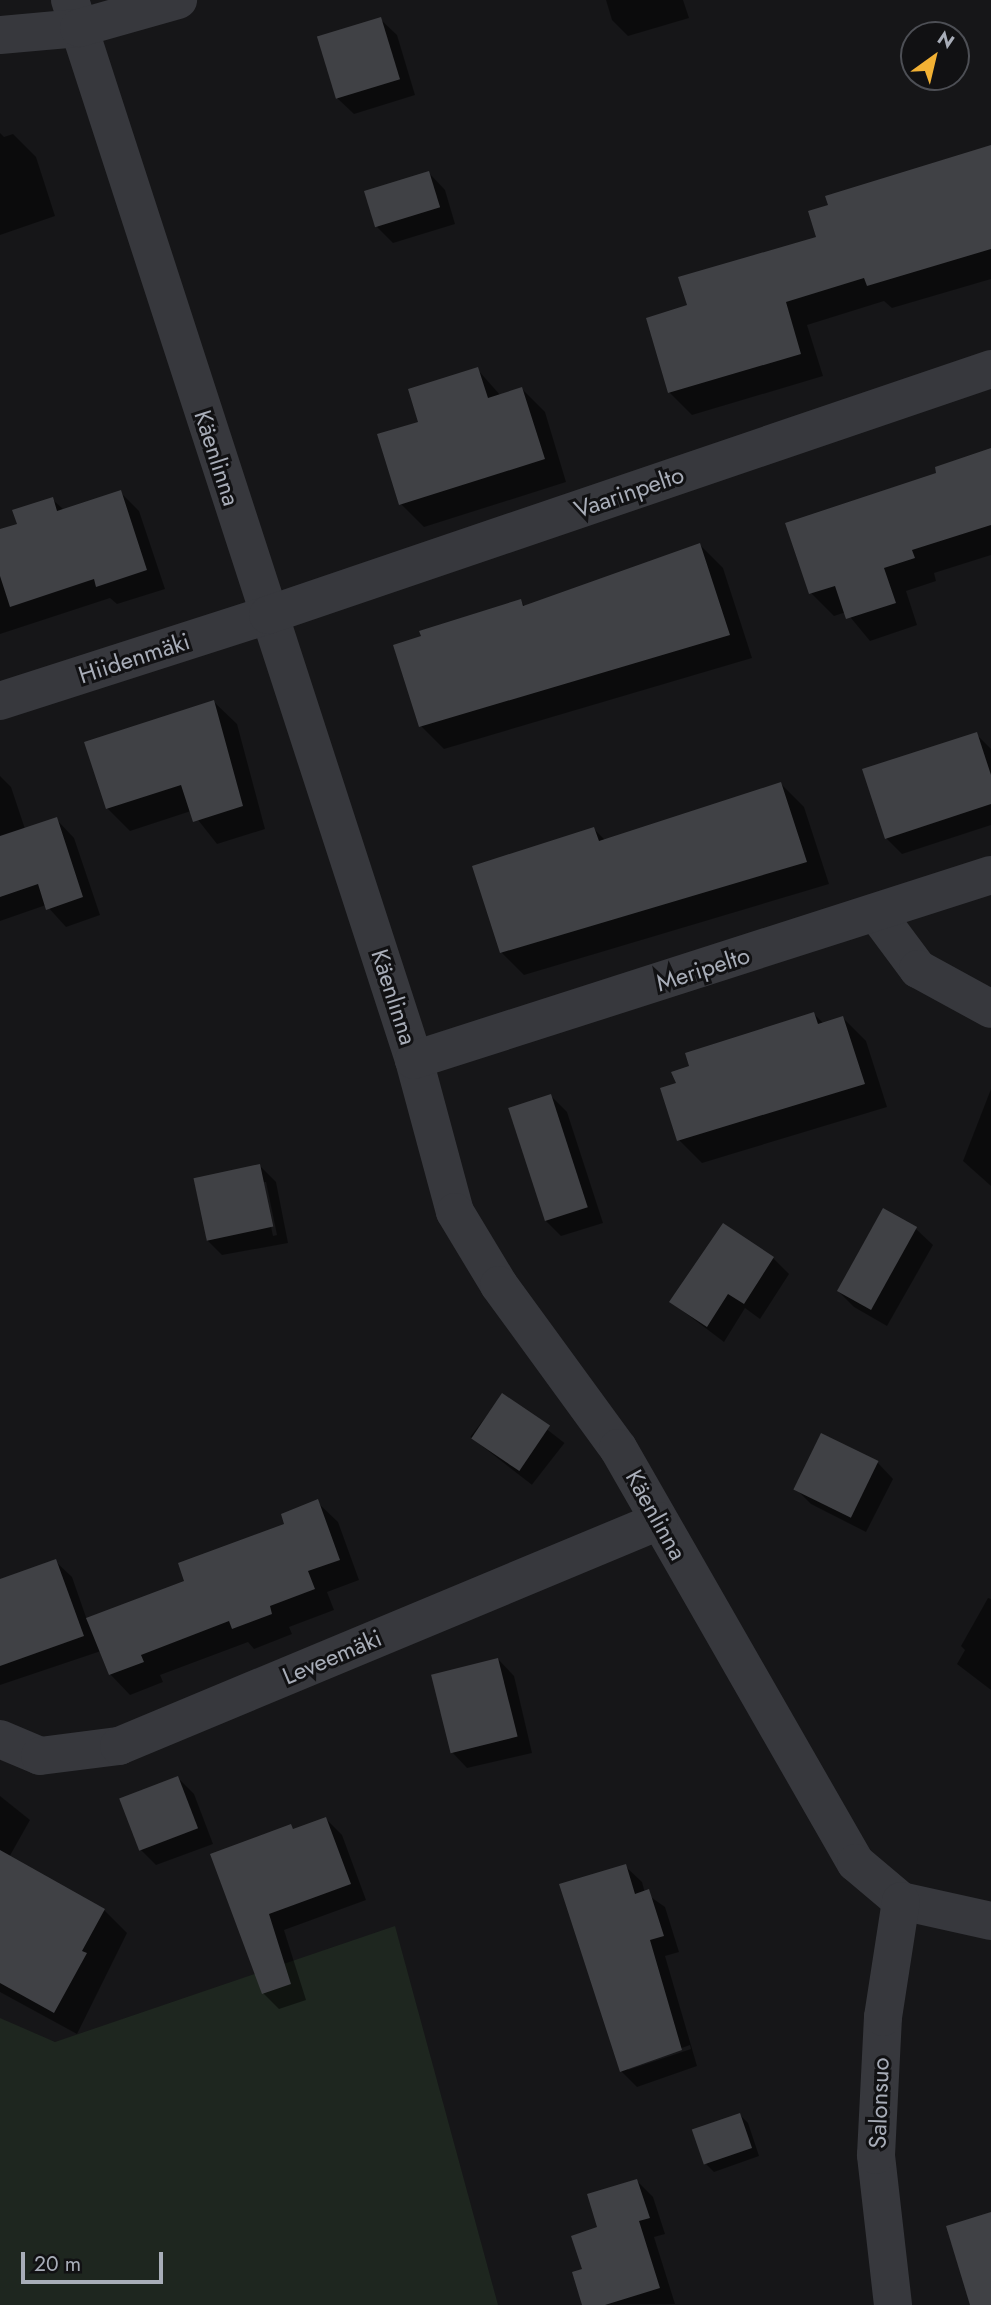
<!DOCTYPE html>
<meta charset="utf-8">
<style>
body{margin:0}
#map{position:relative;width:991px;height:2305px;overflow:hidden;background:#161618;font-family:Jost,sans-serif}
div>[style]{position:absolute}
[style*='--x']{left:calc(var(--x)*1px);top:calc(var(--y)*1px);width:calc(var(--w)*1px);rotate:calc(var(--a)*1deg)}
.green>*{inset:0;background:#1e261f}
.shadow>*{inset:0;background:#0007;transform-origin:0 0}
.building>*{inset:0;background:#404145;transform-origin:0 0}
.minor>*{height:38px;margin:-19px;padding:0 19px;transform-origin:19px;border-radius:19px;background:#37383d}
span{translate:-50% -50%;white-space:nowrap;text-align:center;line-height:1.15;-webkit-text-stroke:6px #111113;paint-order:stroke}
.street-label{font-size:24px;color:#a8adb8}
.north{position:absolute;left:900px;top:21px;width:70px;height:70px;box-sizing:border-box;background:#111113;border:2px solid #4d4f55;border-radius:50%;rotate:34deg;font-size:19px;font-weight:700;line-height:28px;text-align:center;color:#a8adb8}
.north::after{content:'';display:block;margin:auto;width:24px;height:32px;background:#f2b134;clip-path:polygon(50% 0,100% 100%,50% 72%,0 100%)}
.scale{position:absolute;left:21px;top:2252px;width:142px;height:32px;box-sizing:border-box;border:4px solid #a8adb8;border-top:0;padding-left:9px;font-size:21px;line-height:24px;white-space:nowrap;color:#a8adb8;-webkit-text-stroke:5px #111113;paint-order:stroke}
</style>
<div id="map">
<div class="green">
<div style="clip-path:polygon(395px 1926px,498px 2305px,0 2305px,0 2018px,55px 2042px)"></div>
</div>
<div class="shadow">
<div style="clip-path:polygon(606px 0,683px 0,689px 18px,628px 36px,612px 20px)"></div>
<div style="clip-path:polygon(380px 19px,397px 35px,415px 95px,354px 114px,337px 98px)"></div>
<div style="clip-path:polygon(0 133px,4px 137px,13px 134px,36px 157px,55px 216px,0 235px)"></div>
<div style="clip-path:polygon(991px 147px,991px 279px,892px 308px,884px 301px,807px 325px,823px 376px,692px 415px,669px 392px,689px 306px)"></div>
<div style="clip-path:polygon(429px 173px,445px 190px,455px 224px,393px 243px,377px 227px)"></div>
<div style="clip-path:polygon(477px 369px,501px 396px,522px 389px,545px 412px,566px 482px,424px 527px,401px 504px,420px 423px)"></div>
<div style="clip-path:polygon(991px 452px,991px 555px,934px 573px,936px 581px,906px 591px,917px 625px,870px 641px,846px 612px,834px 616px,811px 593px,939px 474px)"></div>
<div style="clip-path:polygon(120px 492px,139px 511px,165px 589px,117px 604px,110px 598px,0 634px,0 531px,19px 525px,52px 499px,64px 510px)"></div>
<div style="clip-path:polygon(700px 545px,723px 568px,752px 658px,444px 749px,421px 726px,520px 601px,526px 607px)"></div>
<div style="clip-path:polygon(214px 702px,237px 724px,265px 829px,217px 844px,191px 811px,130px 831px,107px 808px)"></div>
<div style="clip-path:polygon(976px 734px,991px 749px,991px 825px,902px 854px,886px 838px)"></div>
<div style="clip-path:polygon(0 776px,11px 787px,25px 829px,56px 819px,74px 838px,100px 915px,66px 927px,46px 905px,0 921px)"></div>
<div style="clip-path:polygon(781px 784px,804px 807px,829px 884px,524px 975px,501px 952px,594px 829px,606px 841px)"></div>
<div style="clip-path:polygon(814px 1014px,824px 1024px,843px 1018px,866px 1041px,887px 1107px,702px 1163px,679px 1140px,678px 1084px)"></div>
<div style="clip-path:polygon(991px 1089px,991px 1186px,963px 1161px)"></div>
<div style="clip-path:polygon(551px 1096px,567px 1112px,603px 1223px,561px 1236px,545px 1220px)"></div>
<div style="clip-path:polygon(evenodd,260px 1166px,276px 1182px,288px 1243px,222px 1255px,206px 1239px,260px 1166px,262px 1182px,266px 1182px,277px 1235px,273px 1236px,262px 1182px)"></div>
<div style="clip-path:polygon(884px 1210px,916px 1229px,933px 1245px,887px 1326px,854px 1307px,838px 1291px)"></div>
<div style="clip-path:polygon(773px 1258px,789px 1274px,760px 1319px,745px 1308px,724px 1342px,671px 1302px)"></div>
<div style="left:503px;top:1395px;width:78px;height:53px;rotate:38deg"></div>
<div style="clip-path:polygon(877px 1462px,893px 1479px,866px 1532px,811px 1504px,795px 1488px)"></div>
<div style="clip-path:polygon(317px 1502px,338px 1522px,359px 1580px,327px 1592px,334px 1610px,289px 1627px,292px 1634px,254px 1649px,248px 1642px,160px 1675px,163px 1682px,130px 1695px,110px 1674px,101px 1651px,0 1685px,0 1581px,55px 1561px,72px 1577px,87px 1620px,186px 1582px,286px 1525px)"></div>
<div style="clip-path:polygon(988px 1598px,991px 1599px,991px 1690px,957px 1664px,965px 1650px,961px 1646px)"></div>
<div style="clip-path:polygon(498px 1659px,514px 1676px,532px 1753px,467px 1768px,451px 1751px)"></div>
<div style="clip-path:polygon(178px 1778px,194px 1794px,213px 1844px,156px 1865px,140px 1849px)"></div>
<div style="clip-path:polygon(0 1796px,30px 1820px,3px 1868px,0 1867px)"></div>
<div style="clip-path:polygon(326px 1819px,342px 1835px,366px 1900px,284px 1930px,306px 2000px,279px 2009px,263px 1993px,212px 1855px,290px 1826px,294px 1830px)"></div>
<div style="clip-path:polygon(evenodd,625px 1866px,642px 1882px,645px 1893px,665px 1907px,679px 1952px,665px 1956px,697px 2066px,637px 2087px,621px 2071px,625px 1866px,690px 2045px,691px 2049px,628px 2070px,628px 2067px,690px 2045px)"></div>
<div style="clip-path:polygon(104px 1910px,127px 1933px,77px 2034px,0 1992px,0 1919px)"></div>
<div style="clip-path:polygon(740px 2115px,748px 2123px,759px 2156px,714px 2172px,706px 2164px)"></div>
<div style="clip-path:polygon(637px 2181px,653px 2197px,665px 2234px,654px 2237px,675px 2304px,583px 2305px,584px 2271px,600px 2229px)"></div>
</div>
<div class="building">
<div style="left:381px;top:17px;width:65px;height:67px;rotate:73deg"></div>
<div style="clip-path:polygon(991px 145px,991px 249px,867px 286px,864px 278px,786px 302px,801px 354px,668px 393px,646px 318px,687px 305px,678px 277px,816px 237px,808px 211px,828px 205px,825px 196px)"></div>
<div style="left:429px;top:171px;width:38px;height:68px;rotate:73deg"></div>
<div style="clip-path:polygon(478px 367px,488px 398px,522px 387px,545px 459px,399px 505px,377px 434px,418px 422px,408px 389px)"></div>
<div style="clip-path:polygon(991px 448px,991px 525px,912px 550px,915px 558px,884px 568px,896px 603px,846px 619px,835px 586px,809px 594px,785px 523px,936px 473px,935px 467px)"></div>
<div style="clip-path:polygon(121px 490px,147px 570px,96px 587px,94px 579px,10px 607px,0 576px,0 529px,17px 524px,12px 510px,53px 497px,57px 511px)"></div>
<div style="clip-path:polygon(700px 543px,730px 635px,419px 727px,393px 645px,421px 636px,419px 631px,521px 599px,523px 606px)"></div>
<div style="clip-path:polygon(214px 700px,243px 806px,193px 822px,181px 785px,106px 809px,84px 742px)"></div>
<div style="clip-path:polygon(977px 732px,991px 775px,991px 804px,885px 839px,862px 769px)"></div>
<div style="clip-path:polygon(781px 782px,807px 862px,500px 953px,472px 866px,594px 827px,599px 841px)"></div>
<div style="clip-path:polygon(57px 817px,83px 897px,46px 910px,38px 884px,0 897px,0 836px)"></div>
<div style="clip-path:polygon(814px 1012px,818px 1024px,843px 1016px,865px 1084px,677px 1141px,660px 1088px,676px 1083px,671px 1072px,689px 1066px,685px 1053px)"></div>
<div style="left:551px;top:1094px;width:119px;height:45px;rotate:72deg"></div>
<div style="left:260px;top:1164px;width:64px;height:68px;rotate:78deg"></div>
<div style="left:883px;top:1208px;width:39px;height:95px;rotate:29deg"></div>
<div style="clip-path:polygon(723px 1223px,774px 1257px,744px 1304px,728px 1294px,707px 1327px,669px 1302px)"></div>
<div style="left:502px;top:1393px;width:58px;height:55px;rotate:34deg"></div>
<div style="left:821px;top:1433px;width:64px;height:63px;rotate:26deg"></div>
<div style="clip-path:polygon(318px 1499px,340px 1560px,308px 1571px,315px 1589px,270px 1606px,272px 1614px,232px 1629px,229px 1621px,141px 1655px,144px 1662px,109px 1675px,86px 1618px,184px 1581px,178px 1563px,284px 1524px,281px 1514px)"></div>
<div style="clip-path:polygon(56px 1559px,84px 1636px,0 1666px,0 1579px)"></div>
<div style="left:498px;top:1658px;width:81px;height:69px;rotate:76deg"></div>
<div style="left:178px;top:1776px;width:56px;height:63px;rotate:69deg"></div>
<div style="clip-path:polygon(326px 1817px,351px 1884px,269px 1914px,291px 1984px,262px 1994px,210px 1854px,291px 1824px,293px 1829px)"></div>
<div style="clip-path:polygon(0 1850px,105px 1909px,82px 1951px,87px 1953px,54px 2013px,0 1983px)"></div>
<div style="clip-path:polygon(626px 1864px,635px 1894px,649px 1889px,664px 1936px,650px 1940px,682px 2050px,620px 2072px,559px 1884px)"></div>
<div style="left:740px;top:2113px;width:37px;height:51px;rotate:71deg"></div>
<div style="clip-path:polygon(637px 2179px,650px 2218px,639px 2221px,660px 2288px,605px 2305px,582px 2305px,572px 2272px,582px 2269px,571px 2236px,597px 2227px,587px 2194px)"></div>
<div style="clip-path:polygon(991px 2212px,991px 2305px,970px 2305px,946px 2226px)"></div>
</div>
<div class="minor">
<div style="--x:70;--y:0;--w:1114;--a:72.02"></div>
<div style="--x:414;--y:1060;--w:157;--a:74.9"></div>
<div style="--x:455;--y:1212;--w:85;--a:58.9"></div>
<div style="--x:499;--y:1285;--w:202;--a:53.9"></div>
<div style="--x:618;--y:1448;--w:478;--a:60.2"></div>
<div style="--x:856;--y:1863;--w:59;--a:40.2"></div>
<div style="--x:901;--y:1901;--w:92;--a:12.5"></div>
<div style="--x:0;--y:35;--w:79;--a:-5.1"></div>
<div style="--x:79;--y:28;--w:103;--a:-15.8"></div>
<div style="--x:0;--y:701;--w:281;--a:-17.8"></div>
<div style="--x:268;--y:615;--w:764;--a:-18.79"></div>
<div style="--x:877;--y:914;--w:69;--a:53.3"></div>
<div style="--x:918;--y:969;--w:83;--a:28.7"></div>
<div style="--x:414;--y:1060;--w:606;--a:-17.78"></div>
<div style="--x:0;--y:1739;--w:43;--a:23"></div>
<div style="--x:40;--y:1756;--w:80;--a:-7.2"></div>
<div style="--x:119;--y:1746;--w:585;--a:-22.62"></div>
<div style="--x:893;--y:2305;--w:151;--a:-96.5"></div>
<div style="--x:876;--y:2155;--w:138;--a:-87.1"></div>
<div style="--x:883;--y:2017;--w:117;--a:-81.2"></div>
</div>
<div class="street-label">
<span style="left:217px;top:458px;rotate:72deg">Käenlinna</span>
<span style="left:629px;top:492px;rotate:-19deg">Vaarinpelto</span>
<span style="left:134px;top:658px;rotate:-18deg">Hiidenmäki</span>
<span style="left:703px;top:969px;rotate:-18deg">Meripelto</span>
<span style="left:394px;top:997px;rotate:72deg">Käenlinna</span>
<span style="left:656px;top:1515px;rotate:61deg">Käenlinna</span>
<span style="left:332px;top:1657px;rotate:-23deg">Leveemäki</span>
<span style="left:879px;top:2103px;rotate:-88deg">Salonsuo</span>
</div>
<div class="north">N</div>
<div class="scale">20 m</div>
</div>
